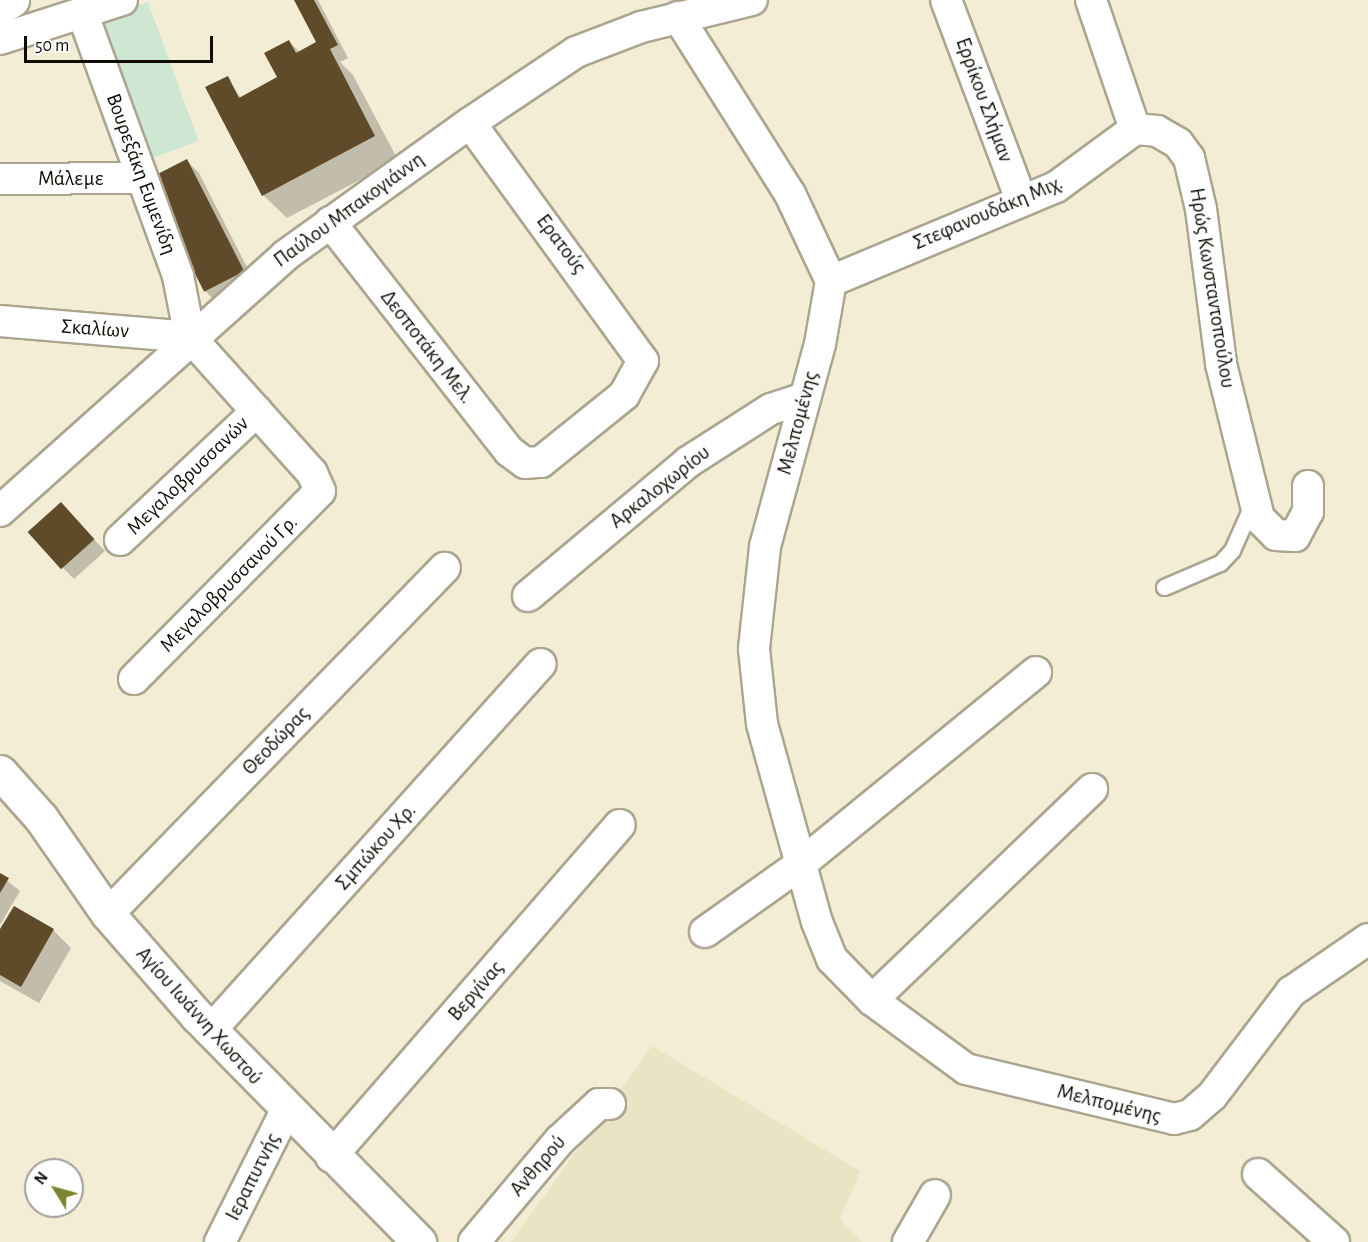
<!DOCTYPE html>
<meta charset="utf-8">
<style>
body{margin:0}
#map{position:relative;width:1368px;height:1242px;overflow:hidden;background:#f3edd6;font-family:"Alegreya Sans",sans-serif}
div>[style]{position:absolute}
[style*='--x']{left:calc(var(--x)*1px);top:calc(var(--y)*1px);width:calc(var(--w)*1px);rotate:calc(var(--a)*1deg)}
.built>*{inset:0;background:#eae3c4}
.green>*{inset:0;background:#cde7d2;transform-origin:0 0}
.shadow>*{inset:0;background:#0003}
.building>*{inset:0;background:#5f4b2a;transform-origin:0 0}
.roads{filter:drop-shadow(2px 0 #aba590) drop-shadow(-2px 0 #aba590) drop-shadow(0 2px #aba590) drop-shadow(0 -2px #aba590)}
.service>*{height:15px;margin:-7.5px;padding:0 7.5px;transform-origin:7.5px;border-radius:7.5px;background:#fff}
.minor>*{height:30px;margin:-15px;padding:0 15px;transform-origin:15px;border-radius:15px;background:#fff}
.tertiary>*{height:33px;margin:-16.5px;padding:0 16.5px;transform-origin:16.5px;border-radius:16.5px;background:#fff}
.motorway>*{height:33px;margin:-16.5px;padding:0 16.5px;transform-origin:16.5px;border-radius:16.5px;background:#fff}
span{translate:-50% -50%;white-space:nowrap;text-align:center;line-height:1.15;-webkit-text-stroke:6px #fff;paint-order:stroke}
.street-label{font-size:21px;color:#0e0c05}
.north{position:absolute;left:24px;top:1158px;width:60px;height:60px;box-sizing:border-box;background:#fff;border:2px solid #9f9e9b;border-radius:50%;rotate:307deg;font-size:16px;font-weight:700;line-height:24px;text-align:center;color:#0e0c05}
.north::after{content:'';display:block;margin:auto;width:21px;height:27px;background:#7d8430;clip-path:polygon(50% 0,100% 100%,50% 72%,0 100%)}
.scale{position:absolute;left:24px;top:36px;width:189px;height:27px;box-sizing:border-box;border:3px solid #0e0c05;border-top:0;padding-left:8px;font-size:18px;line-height:21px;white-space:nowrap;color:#0e0c05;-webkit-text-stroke:4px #fff;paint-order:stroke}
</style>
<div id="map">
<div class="built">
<div style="clip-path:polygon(652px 1046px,860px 1171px,840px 1219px,862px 1242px,511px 1242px)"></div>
</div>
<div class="green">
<div style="left:148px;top:2px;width:148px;height:51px;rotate:70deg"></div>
</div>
<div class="shadow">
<div style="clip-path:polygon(295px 0,318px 0,348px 58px,340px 62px,353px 75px,398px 160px,287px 218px,263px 195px,227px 78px,241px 98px,280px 78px,289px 42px,300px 52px,318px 43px)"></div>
<div style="clip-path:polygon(187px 161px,199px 173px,255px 283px,217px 303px,205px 291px)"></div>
<div style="clip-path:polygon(72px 516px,105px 551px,74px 579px,63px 568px)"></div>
<div style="clip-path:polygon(0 875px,20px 891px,0 925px)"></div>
<div style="clip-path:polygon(53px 930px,71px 948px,39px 1003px,0 981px,0 932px)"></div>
</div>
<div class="building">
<div style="clip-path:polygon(294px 0,314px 0,338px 45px,330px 49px,375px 136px,262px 196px,205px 87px,228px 76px,239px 98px,277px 77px,264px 53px,289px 40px,296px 53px,316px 42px)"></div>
<div style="left:187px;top:159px;width:126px;height:45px;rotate:63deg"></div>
<div style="left:61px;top:502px;width:50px;height:45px;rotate:48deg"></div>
<div style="clip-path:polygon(0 873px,9px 878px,0 893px)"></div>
<div style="clip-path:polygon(14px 906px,54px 929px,21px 987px,0 975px,0 929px)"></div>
</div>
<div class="roads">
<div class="service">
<div style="--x:1164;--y:587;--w:61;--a:-23.2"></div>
<div style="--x:1220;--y:563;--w:18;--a:-47"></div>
<div style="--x:1232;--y:550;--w:49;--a:-66"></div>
</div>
<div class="minor">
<div style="--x:946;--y:0;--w:214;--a:69.4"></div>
<div style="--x:1091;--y:0;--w:136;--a:71.2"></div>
<div style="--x:1135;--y:129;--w:22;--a:5"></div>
<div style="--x:1157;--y:131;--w:24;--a:30"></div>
<div style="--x:1178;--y:143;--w:19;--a:54"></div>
<div style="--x:1189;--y:158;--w:52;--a:76.8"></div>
<div style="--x:1201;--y:209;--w:156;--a:82.6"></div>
<div style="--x:1221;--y:364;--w:159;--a:76.1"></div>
<div style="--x:1259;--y:518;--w:24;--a:45"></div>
<div style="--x:1276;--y:535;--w:19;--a:3"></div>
<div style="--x:1295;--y:536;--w:27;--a:-62"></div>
<div style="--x:1308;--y:512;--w:26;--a:-90"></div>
<div style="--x:82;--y:12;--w:281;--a:70"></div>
<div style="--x:178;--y:276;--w:62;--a:78.9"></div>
<div style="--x:678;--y:17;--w:209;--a:57.7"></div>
<div style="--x:790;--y:194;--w:96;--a:64.8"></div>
<div style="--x:831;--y:281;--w:64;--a:99.9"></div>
<div style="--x:820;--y:344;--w:210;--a:105.2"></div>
<div style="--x:765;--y:547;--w:103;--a:96.2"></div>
<div style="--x:754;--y:649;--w:75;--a:83.9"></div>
<div style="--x:762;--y:724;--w:205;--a:74.5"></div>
<div style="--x:817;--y:922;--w:40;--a:68"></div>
<div style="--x:832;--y:959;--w:57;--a:45.7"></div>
<div style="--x:872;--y:1000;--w:117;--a:36.3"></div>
<div style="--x:966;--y:1069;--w:214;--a:13.5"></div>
<div style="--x:1174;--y:1119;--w:16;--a:-14"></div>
<div style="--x:1190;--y:1115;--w:29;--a:-41"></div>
<div style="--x:1212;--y:1096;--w:131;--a:-52.8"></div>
<div style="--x:1291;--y:992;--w:93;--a:-34.5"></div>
<div style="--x:0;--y:39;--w:128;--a:-17.7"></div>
<div style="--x:0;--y:179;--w:142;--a:-0.4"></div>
<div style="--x:330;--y:222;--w:291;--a:52"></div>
<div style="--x:509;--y:451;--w:20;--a:37"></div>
<div style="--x:525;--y:463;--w:16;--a:-4"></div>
<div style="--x:541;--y:462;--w:107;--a:-38.9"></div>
<div style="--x:624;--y:395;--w:39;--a:-61"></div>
<div style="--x:643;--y:361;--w:294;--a:-126"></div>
<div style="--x:831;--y:281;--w:244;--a:-22.7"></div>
<div style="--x:1056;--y:187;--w:98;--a:-36.3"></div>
<div style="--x:0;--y:321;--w:191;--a:4.8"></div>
<div style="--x:0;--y:511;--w:384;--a:-41.8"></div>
<div style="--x:286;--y:255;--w:226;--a:-35.7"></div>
<div style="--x:470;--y:123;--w:128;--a:-33.8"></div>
<div style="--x:576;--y:52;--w:70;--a:-21"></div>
<div style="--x:641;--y:27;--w:114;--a:-13.7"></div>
<div style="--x:120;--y:540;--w:188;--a:-43.3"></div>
<div style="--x:528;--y:596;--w:209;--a:-39.9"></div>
<div style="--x:688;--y:462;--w:98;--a:-32.6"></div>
<div style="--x:771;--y:409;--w:36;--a:-18"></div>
<div style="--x:134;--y:679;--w:264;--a:-45.3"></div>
<div style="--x:320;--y:491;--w:20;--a:-114"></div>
<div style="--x:312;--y:473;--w:183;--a:-131.9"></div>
<div style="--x:108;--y:914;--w:483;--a:-45.8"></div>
<div style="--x:705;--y:932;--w:119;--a:-35.4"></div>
<div style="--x:802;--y:863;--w:302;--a:-39.2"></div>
<div style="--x:872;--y:1000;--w:305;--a:-43.8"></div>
<div style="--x:210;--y:1031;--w:494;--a:-48"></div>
<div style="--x:331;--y:1157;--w:440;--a:-49"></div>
<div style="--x:1258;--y:1174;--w:102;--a:41.8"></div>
<div style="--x:220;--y:1242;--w:147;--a:-63.3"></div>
<div style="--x:474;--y:1242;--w:133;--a:-49.9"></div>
<div style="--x:560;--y:1140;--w:53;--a:-42.7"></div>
<div style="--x:599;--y:1104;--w:11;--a:0"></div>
<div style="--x:908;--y:1242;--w:54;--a:-60.1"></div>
</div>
<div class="tertiary">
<div style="--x:0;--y:772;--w:62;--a:48.3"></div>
<div style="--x:41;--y:818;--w:117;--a:55.1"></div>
<div style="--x:108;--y:914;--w:135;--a:48.9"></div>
<div style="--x:197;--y:1016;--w:317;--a:45.5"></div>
</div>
<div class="motorway">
<div style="--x:0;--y:7;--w:14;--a:-30"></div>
</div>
</div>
<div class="street-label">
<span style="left:984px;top:100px;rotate:70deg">Ερρίκου Σλήμαν</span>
<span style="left:141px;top:174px;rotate:70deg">Βουρεξάκη Ευμενίδη</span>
<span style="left:71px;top:179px">Μάλεμε</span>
<span style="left:349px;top:210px;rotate:-36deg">Παύλου Μπακογιάννη</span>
<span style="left:988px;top:213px;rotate:-23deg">Στεφανουδάκη Μιχ.</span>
<span style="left:561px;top:244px;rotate:53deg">Ερατούς</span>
<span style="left:1212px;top:288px;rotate:81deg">Ηρώς Κωνσταντοπούλου</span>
<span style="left:95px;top:329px;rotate:4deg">Σκαλίων</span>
<span style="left:427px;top:347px;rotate:52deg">Δεσποτάκη Μελ.</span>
<span style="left:798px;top:423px;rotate:-75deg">Μελπομένης</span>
<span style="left:188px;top:476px;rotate:-44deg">Μεγαλοβρυσσανών</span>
<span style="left:660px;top:487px;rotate:-38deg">Αρκαλοχωρίου</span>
<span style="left:229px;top:584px;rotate:-45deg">Μεγαλοβρυσσανού Γρ.</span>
<span style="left:276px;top:741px;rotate:-46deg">Θεοδώρας</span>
<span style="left:376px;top:847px;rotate:-48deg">Σμπώκου Χρ.</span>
<span style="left:476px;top:991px;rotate:-49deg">Βεργίνας</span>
<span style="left:199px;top:1016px;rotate:48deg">Αγίου Ιωάννη Χωστού</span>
<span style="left:1109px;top:1104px;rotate:14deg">Μελπομένης</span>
<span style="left:538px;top:1166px;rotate:-49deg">Ανθηρού</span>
<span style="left:253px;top:1177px;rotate:-63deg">Ιεραπυτνής</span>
</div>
<div class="north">N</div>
<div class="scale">50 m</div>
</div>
